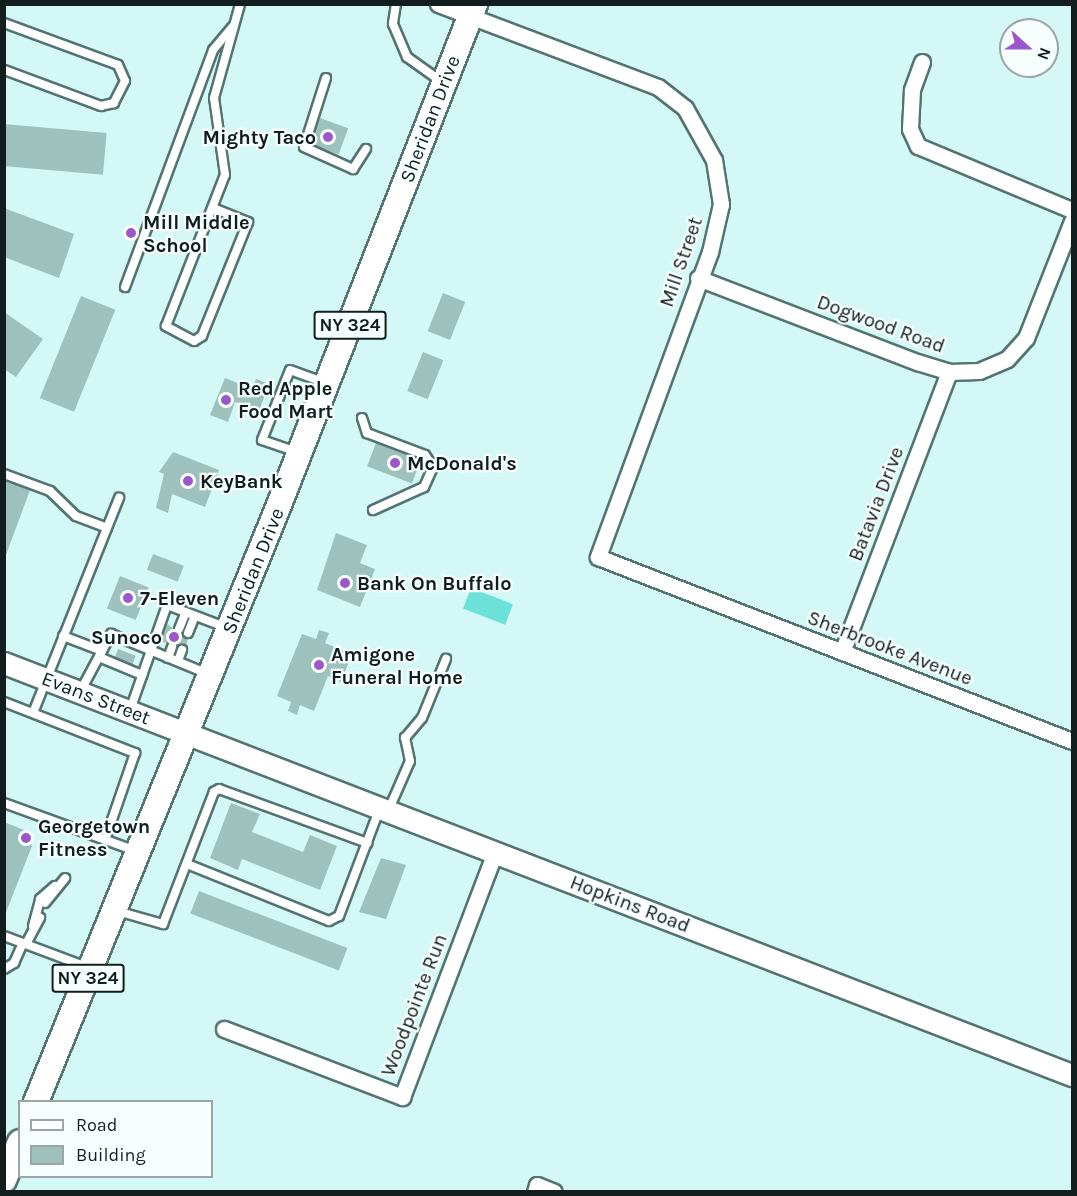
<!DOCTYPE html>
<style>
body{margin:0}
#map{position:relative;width:1077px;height:1196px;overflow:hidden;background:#d3f8f5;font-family:Karla,sans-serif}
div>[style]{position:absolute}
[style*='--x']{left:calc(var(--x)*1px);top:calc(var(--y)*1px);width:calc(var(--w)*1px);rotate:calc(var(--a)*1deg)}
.green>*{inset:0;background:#6ce1d9;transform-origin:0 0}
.building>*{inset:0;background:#9ec1be;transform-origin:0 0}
.roads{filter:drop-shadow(2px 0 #537471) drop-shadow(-2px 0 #537471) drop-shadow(0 2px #537471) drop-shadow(0 -2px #537471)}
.lane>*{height:8px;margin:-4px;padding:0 4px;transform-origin:4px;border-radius:4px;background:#fff}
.street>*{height:15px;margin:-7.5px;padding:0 7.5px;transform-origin:7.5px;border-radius:7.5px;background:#fff}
.secondary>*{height:21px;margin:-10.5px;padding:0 10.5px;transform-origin:10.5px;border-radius:10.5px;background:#fff}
.primary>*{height:24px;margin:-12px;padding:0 12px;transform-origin:12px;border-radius:12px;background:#fff}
.dots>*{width:16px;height:16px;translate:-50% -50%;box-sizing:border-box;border:3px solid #f7fffe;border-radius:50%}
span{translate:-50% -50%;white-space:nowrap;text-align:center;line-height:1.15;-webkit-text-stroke:4.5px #f7fffe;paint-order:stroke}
.shield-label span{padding:2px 4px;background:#f7fffe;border:2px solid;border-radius:4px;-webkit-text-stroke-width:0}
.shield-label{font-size:18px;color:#111e1d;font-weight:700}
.street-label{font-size:20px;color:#111e1d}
.poi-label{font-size:20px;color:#111e1d;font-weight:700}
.right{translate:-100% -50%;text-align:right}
.left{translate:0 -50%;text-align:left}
.frame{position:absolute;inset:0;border:6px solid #111e1d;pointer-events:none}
.legend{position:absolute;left:18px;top:1100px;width:195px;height:78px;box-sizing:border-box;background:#f7fffe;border:2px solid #9ba5a4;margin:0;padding:8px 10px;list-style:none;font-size:18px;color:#111e1d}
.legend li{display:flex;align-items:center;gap:12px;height:30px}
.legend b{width:30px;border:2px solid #9ba5a4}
.north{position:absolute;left:999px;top:18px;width:60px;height:60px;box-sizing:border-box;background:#f7fffe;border:2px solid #9ba5a4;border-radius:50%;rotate:111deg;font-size:16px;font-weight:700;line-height:24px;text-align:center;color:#111e1d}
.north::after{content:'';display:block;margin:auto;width:21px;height:27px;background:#9c57cb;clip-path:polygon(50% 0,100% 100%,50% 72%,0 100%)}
</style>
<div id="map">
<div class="green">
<div style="left:471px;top:588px;width:45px;height:22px;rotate:21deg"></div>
</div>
<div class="building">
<div style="left:320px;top:118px;width:30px;height:28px;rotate:20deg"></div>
<div style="left:4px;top:124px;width:103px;height:42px;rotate:5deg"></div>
<div style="clip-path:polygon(4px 208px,74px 234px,59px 278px,4px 257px)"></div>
<div style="left:443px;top:293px;width:24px;height:41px;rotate:22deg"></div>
<div style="left:81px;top:296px;width:37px;height:110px;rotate:22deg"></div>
<div style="clip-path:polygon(4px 312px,43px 339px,16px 377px,4px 369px)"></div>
<div style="left:423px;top:352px;width:22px;height:42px;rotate:22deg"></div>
<div style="clip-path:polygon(225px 378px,252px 389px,256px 379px,269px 384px,259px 411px,235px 402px,228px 422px,210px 415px)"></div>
<div style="left:376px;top:443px;width:48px;height:25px;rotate:21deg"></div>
<div style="clip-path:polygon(173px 452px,219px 470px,205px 507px,172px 494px,168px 513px,156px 508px,164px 474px,159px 472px)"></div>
<div style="clip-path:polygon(4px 481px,30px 490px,6px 555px,4px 554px)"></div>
<div style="clip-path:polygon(336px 533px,367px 545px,360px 563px,375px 569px,360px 607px,317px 590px)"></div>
<div style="left:153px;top:554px;width:33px;height:17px;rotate:21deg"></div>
<div style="left:120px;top:576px;width:31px;height:35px;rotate:22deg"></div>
<div style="clip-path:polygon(167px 624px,188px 639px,186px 645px,160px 642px)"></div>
<div style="clip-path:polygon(319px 630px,329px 633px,325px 643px,352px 654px,341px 682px,328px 676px,314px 711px,300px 705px,297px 715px,288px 711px,291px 702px,277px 696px,302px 634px,316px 639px)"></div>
<div style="left:118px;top:649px;width:19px;height:9px;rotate:21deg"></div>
<div style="clip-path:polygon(231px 803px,260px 814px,252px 832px,303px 852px,310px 835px,337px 846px,320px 890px,242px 859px,238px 870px,210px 858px)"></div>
<div style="clip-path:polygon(4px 822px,24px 830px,32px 846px,5px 915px)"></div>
<div style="clip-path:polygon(381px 858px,406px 865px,386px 919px,359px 912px)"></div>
<div style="left:199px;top:891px;width:159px;height:24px;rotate:21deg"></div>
</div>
<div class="roads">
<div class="lane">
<div style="--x:396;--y:4;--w:20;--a:99"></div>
<div style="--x:393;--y:24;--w:36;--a:67"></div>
<div style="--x:407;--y:57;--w:43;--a:35.5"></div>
<div style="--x:4;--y:23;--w:121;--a:20.2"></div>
<div style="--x:118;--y:65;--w:17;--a:66"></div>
<div style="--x:125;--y:81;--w:25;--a:117"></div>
<div style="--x:114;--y:103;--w:13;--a:167"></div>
<div style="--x:101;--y:106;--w:103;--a:-159.6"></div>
<div style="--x:326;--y:78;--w:72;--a:107.7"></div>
<div style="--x:304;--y:147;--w:54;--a:24.2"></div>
<div style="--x:353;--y:169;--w:24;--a:-57"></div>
<div style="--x:213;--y:208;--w:38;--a:22"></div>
<div style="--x:248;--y:222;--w:123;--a:112"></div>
<div style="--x:202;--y:336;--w:9;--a:148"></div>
<div style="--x:194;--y:341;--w:32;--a:-152"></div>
<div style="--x:166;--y:326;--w:162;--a:-68.7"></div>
<div style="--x:225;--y:175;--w:78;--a:-98.1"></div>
<div style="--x:214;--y:98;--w:98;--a:-74.5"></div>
<div style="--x:125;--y:287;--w:253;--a:-69.6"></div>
<div style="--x:213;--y:50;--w:30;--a:-50"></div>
<div style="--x:362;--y:418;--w:16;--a:72"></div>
<div style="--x:367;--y:433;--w:62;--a:20.8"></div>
<div style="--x:425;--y:455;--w:14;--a:56"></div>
<div style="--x:433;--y:467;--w:22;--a:114"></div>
<div style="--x:424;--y:487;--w:56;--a:155.7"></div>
<div style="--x:297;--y:452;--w:37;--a:-161"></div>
<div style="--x:262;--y:440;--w:75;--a:-68.2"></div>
<div style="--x:290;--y:370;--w:35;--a:20"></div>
<div style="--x:4;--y:474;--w:49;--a:20.3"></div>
<div style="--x:50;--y:491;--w:36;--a:44"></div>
<div style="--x:76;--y:516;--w:33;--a:21"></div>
<div style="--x:179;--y:629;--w:18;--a:-68"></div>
<div style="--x:188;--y:633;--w:18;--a:-68"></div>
<div style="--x:63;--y:636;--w:42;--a:21"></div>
<div style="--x:99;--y:657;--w:47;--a:22.7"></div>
<div style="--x:168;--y:658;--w:12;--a:-70"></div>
<div style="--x:178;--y:661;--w:12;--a:-70"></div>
<div style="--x:81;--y:690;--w:64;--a:-61.8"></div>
<div style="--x:111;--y:634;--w:105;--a:22.4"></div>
<div style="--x:4;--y:702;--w:141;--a:21.3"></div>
<div style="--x:135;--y:753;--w:92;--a:109"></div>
<div style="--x:130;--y:710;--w:111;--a:-70.6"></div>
<div style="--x:167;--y:605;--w:62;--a:20.8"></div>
<div style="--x:33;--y:713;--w:232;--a:-68.2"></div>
<div style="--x:4;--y:803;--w:140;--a:20"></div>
<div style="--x:389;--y:809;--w:52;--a:-66.4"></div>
<div style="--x:410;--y:761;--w:24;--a:-102"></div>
<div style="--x:405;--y:738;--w:26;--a:-50"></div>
<div style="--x:422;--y:718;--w:64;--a:-67.9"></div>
<div style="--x:187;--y:864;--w:153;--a:21.9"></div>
<div style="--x:329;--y:921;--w:11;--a:-27"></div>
<div style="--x:339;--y:916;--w:113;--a:-69.3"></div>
<div style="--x:45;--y:903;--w:32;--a:-51"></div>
<div style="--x:117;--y:911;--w:48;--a:15.8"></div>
<div style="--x:163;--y:924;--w:142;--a:-68.9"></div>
<div style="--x:214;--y:792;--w:6;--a:-31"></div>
<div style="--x:219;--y:789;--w:158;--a:20"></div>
<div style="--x:33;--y:926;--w:28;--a:-75"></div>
<div style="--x:40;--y:899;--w:20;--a:-41"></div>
<div style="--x:4;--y:936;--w:89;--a:20.5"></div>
<div style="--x:26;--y:944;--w:30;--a:-62"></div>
<div style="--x:4;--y:969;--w:12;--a:-31"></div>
<div style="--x:14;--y:963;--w:22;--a:-66"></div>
</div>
<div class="street">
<div style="--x:438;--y:4;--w:235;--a:20.7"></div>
<div style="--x:658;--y:87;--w:34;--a:38"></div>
<div style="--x:685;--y:108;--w:60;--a:60.9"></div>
<div style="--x:714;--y:160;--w:45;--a:81"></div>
<div style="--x:721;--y:204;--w:49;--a:102.9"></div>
<div style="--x:710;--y:252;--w:325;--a:110.2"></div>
<div style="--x:598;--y:557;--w:508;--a:21.22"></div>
<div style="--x:922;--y:62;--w:30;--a:110"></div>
<div style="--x:912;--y:90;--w:39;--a:93"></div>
<div style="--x:910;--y:129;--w:19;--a:65"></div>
<div style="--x:918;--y:146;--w:167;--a:22.6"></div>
<div style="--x:698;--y:278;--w:235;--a:21"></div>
<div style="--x:917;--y:362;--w:34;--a:17"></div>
<div style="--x:949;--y:372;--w:30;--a:-2"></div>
<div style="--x:979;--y:371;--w:30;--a:-23"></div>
<div style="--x:1007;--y:359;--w:28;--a:-48"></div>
<div style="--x:1026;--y:338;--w:126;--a:-68.5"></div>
<div style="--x:842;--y:652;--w:300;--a:-69.1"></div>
<div style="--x:224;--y:1029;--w:191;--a:20.9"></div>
<div style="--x:402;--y:1097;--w:262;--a:-69.2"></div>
<div style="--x:535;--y:1192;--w:7;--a:-74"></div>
<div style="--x:537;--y:1185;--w:18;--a:22"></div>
</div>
<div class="secondary">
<div style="--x:4;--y:663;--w:1145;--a:21.1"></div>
</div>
<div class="primary">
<div style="--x:36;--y:1102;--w:645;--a:-67.85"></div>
<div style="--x:279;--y:505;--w:538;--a:-68.63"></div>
<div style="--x:4;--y:1180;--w:41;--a:-67.2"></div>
</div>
</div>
<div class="dots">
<div style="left:328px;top:137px;background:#9c57cb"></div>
<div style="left:131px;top:233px;background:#9c57cb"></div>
<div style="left:226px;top:400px;background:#9c57cb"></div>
<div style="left:395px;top:463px;background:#9c57cb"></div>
<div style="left:188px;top:481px;background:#9c57cb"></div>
<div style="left:345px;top:583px;background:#9c57cb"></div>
<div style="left:128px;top:598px;background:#9c57cb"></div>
<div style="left:174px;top:637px;background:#9c57cb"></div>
<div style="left:319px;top:665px;background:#9c57cb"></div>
<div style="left:26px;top:838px;background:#9c57cb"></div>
</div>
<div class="shield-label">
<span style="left:350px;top:325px">NY 324</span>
<span style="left:88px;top:978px">NY 324</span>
</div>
<div class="street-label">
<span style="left:430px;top:119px;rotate:-69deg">Sheridan Drive</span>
<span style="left:681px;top:262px;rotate:-71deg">Mill Street</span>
<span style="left:881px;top:324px;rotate:20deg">Dogwood Road</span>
<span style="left:876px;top:504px;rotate:-69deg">Batavia Drive</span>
<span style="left:253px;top:571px;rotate:-68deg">Sheridan Drive</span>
<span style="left:890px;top:648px;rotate:21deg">Sherbrooke Avenue</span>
<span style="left:96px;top:698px;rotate:21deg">Evans Street</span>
<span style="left:630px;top:904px;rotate:21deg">Hopkins Road</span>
<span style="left:414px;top:1005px;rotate:-69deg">Woodpointe Run</span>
</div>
<div class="poi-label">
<span class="right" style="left:316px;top:137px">Mighty Taco</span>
<span class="left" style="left:143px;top:234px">Mill Middle<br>School</span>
<span class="left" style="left:238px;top:400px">Red Apple<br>Food Mart</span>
<span class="left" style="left:407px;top:463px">McDonald's</span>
<span class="left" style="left:200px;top:481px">KeyBank</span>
<span class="left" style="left:357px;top:583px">Bank On Buffalo</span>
<span class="left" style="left:140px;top:598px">7-Eleven</span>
<span class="right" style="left:162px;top:637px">Sunoco</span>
<span class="left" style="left:331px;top:666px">Amigone<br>Funeral Home</span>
<span class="left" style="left:38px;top:838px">Georgetown<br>Fitness</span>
</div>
<div class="frame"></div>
<ul class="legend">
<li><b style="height:8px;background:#fff"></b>Road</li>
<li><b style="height:16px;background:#9ec1be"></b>Building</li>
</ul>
<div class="north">N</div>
</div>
